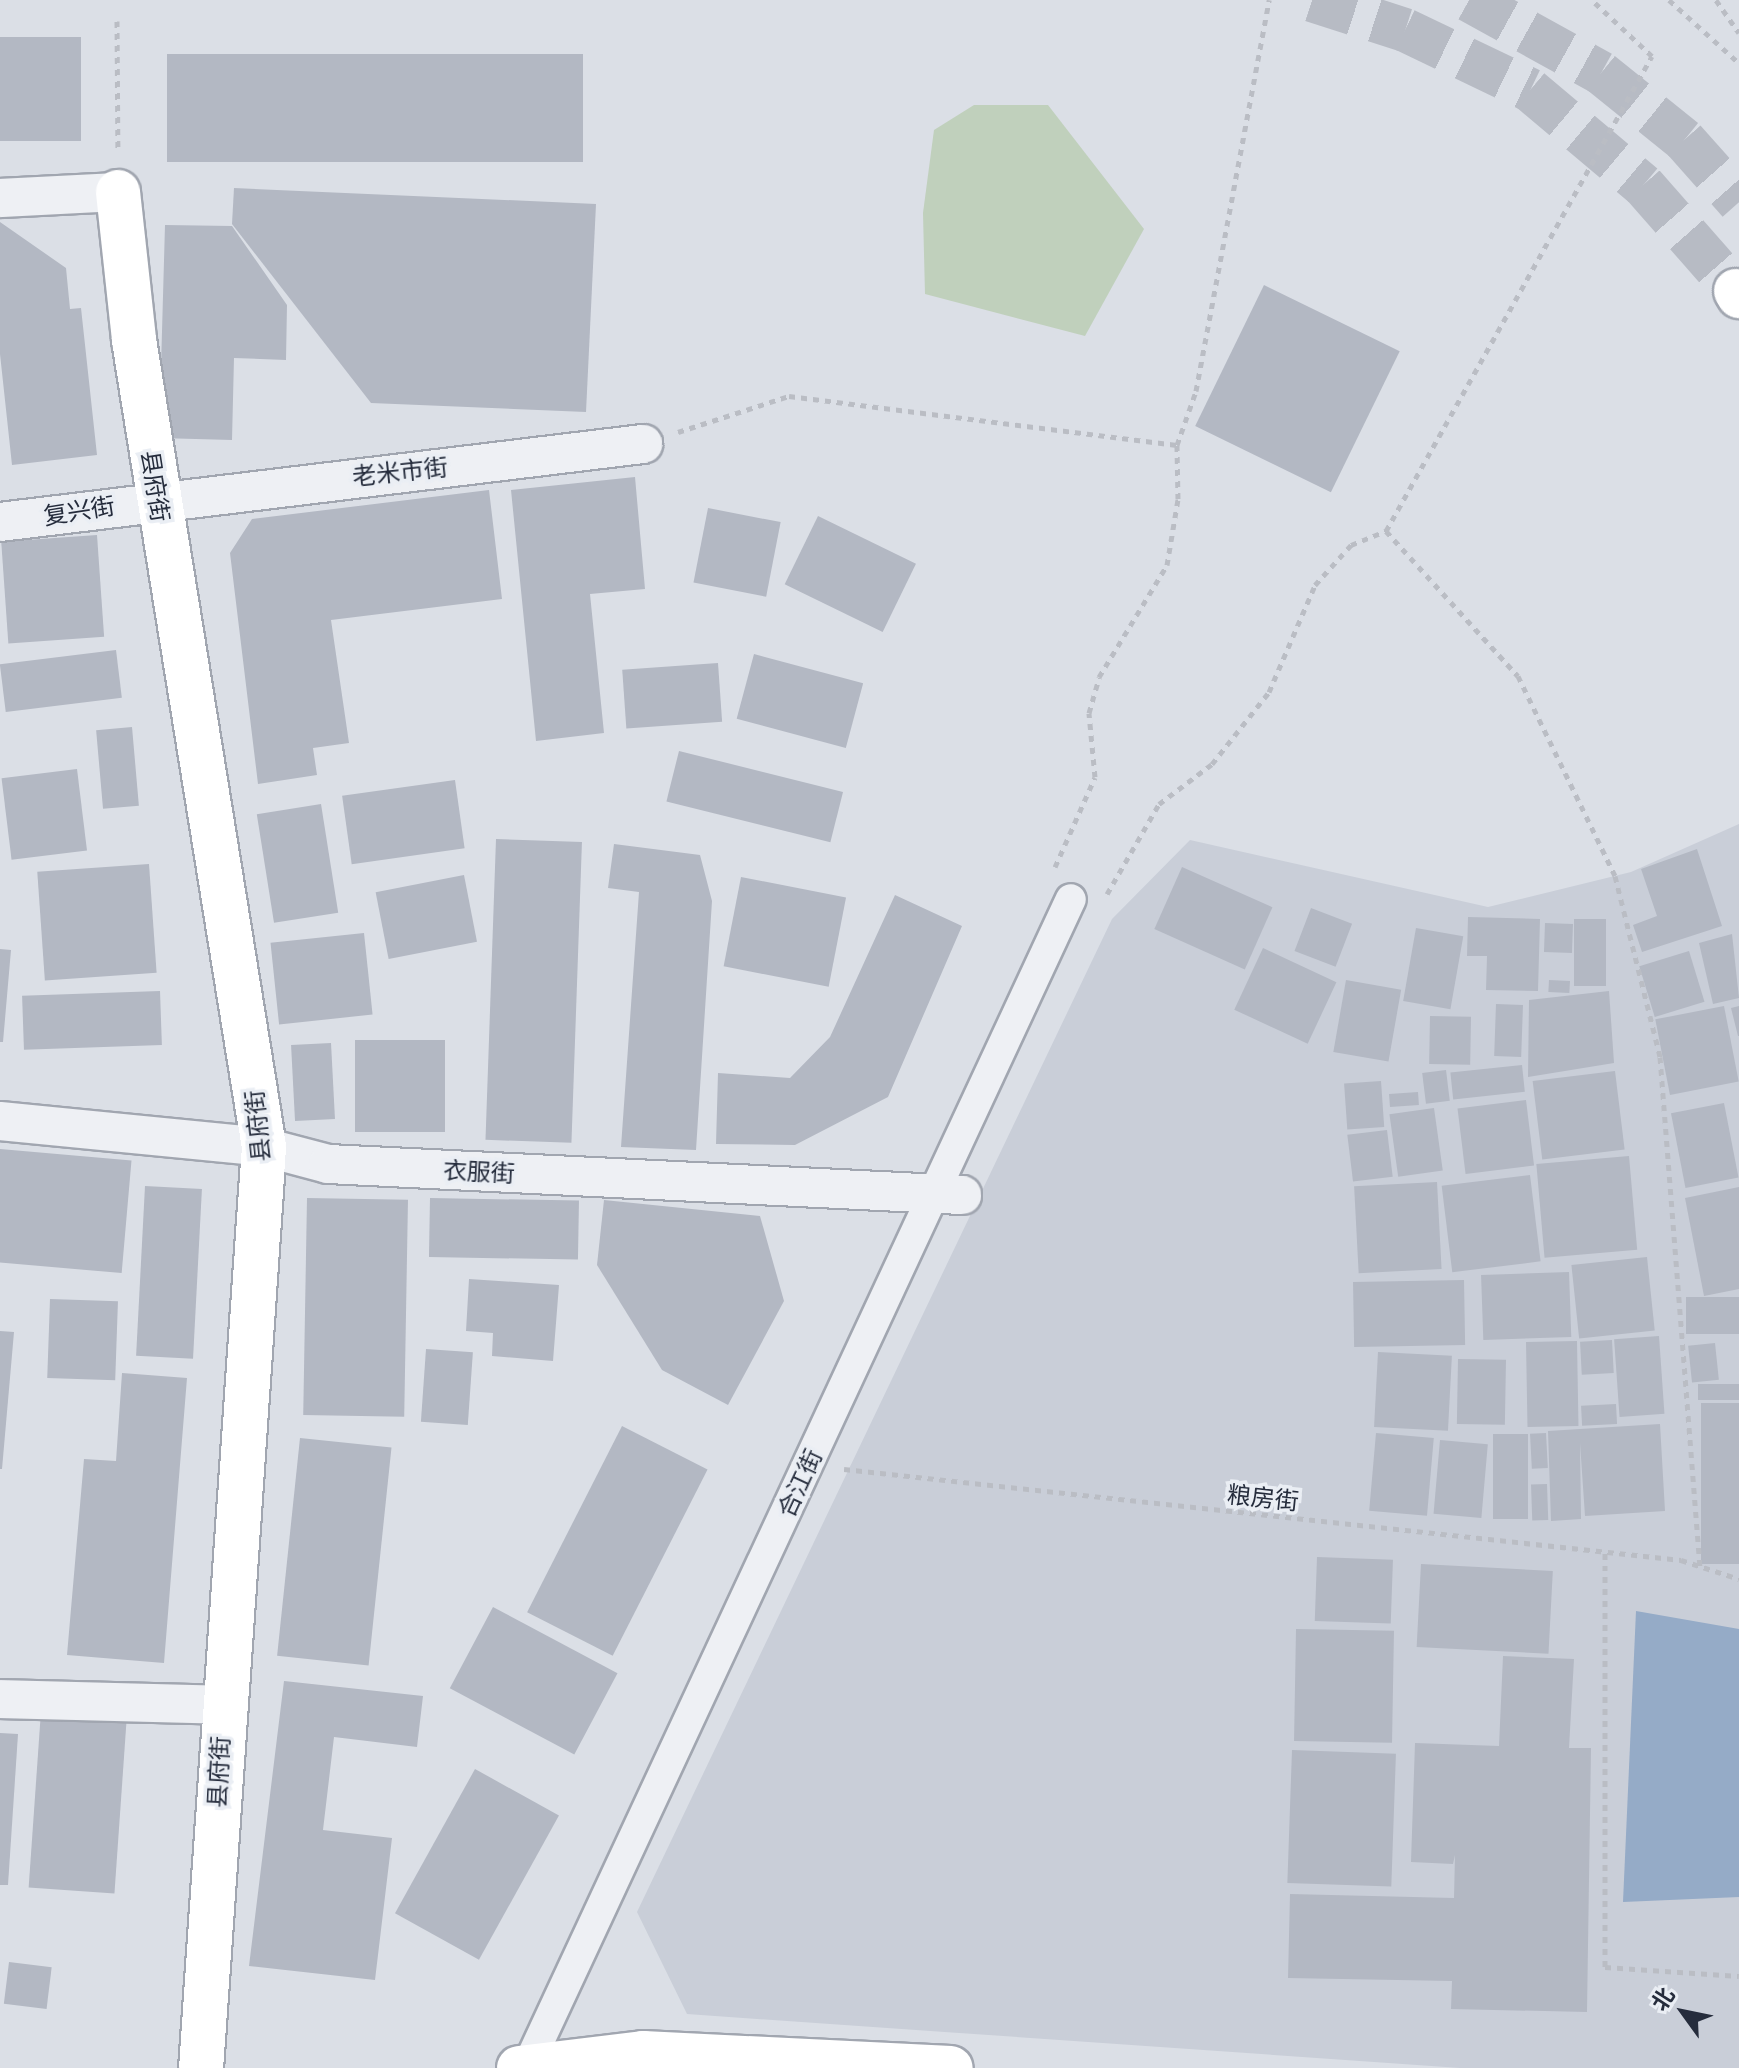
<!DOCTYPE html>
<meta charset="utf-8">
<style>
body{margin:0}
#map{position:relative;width:1739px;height:2068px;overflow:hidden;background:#dbdfe6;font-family:Manrope,"Noto Sans SC",sans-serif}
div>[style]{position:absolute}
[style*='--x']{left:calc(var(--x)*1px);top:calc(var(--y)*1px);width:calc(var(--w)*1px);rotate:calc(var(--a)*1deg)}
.built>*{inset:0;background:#c9ced8}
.green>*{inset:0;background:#c0d0bc}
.water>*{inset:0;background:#95abc7}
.building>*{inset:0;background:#b3b8c3;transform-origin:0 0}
.secondary-tunnel>*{height:44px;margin-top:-22px;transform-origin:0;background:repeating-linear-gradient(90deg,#b7bbc4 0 44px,transparent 0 66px)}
.path>*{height:5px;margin-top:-2.5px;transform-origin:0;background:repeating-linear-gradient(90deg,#babdc4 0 6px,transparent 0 12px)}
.roads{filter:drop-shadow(2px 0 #a1a6b0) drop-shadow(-2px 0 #a1a6b0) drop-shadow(0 2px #a1a6b0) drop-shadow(0 -2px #a1a6b0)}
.pedestrian>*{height:30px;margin:-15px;padding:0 15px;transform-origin:15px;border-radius:15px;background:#eef0f4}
.minor>*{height:38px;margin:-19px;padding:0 19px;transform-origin:19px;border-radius:19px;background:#eef0f4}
.secondary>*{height:44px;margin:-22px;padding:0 22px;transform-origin:22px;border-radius:22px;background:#fff}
.primary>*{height:44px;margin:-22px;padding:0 22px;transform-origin:22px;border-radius:22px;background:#fff}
span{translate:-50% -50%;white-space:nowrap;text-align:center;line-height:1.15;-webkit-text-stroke:7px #eaeef4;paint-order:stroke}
.street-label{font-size:24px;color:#252c3c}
.north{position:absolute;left:1643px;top:1972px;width:80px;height:80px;-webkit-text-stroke:6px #eaeef4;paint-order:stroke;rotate:303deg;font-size:22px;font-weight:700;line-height:32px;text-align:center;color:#252c3c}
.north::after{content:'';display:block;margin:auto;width:28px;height:36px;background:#252c3c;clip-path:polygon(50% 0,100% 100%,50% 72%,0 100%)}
</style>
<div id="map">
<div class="built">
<div style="clip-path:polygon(1739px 824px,1739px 2068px,1460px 2068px,687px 2014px,637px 1912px,1112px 919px,1190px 840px,1488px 907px,1631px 872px)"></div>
</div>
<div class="green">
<div style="clip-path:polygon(974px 105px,1048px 105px,1144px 229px,1085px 336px,925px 294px,923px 213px,934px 130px)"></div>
</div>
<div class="water">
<div style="clip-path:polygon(1636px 1611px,1739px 1629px,1739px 1897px,1623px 1902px)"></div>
</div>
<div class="building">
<div style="left:0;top:37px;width:81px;height:104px"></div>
<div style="left:167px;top:54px;width:416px;height:108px"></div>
<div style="clip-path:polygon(234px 188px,596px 204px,586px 412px,371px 403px,232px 224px)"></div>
<div style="clip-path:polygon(0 222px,66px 268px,70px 309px,81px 308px,97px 455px,12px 465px,0 354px)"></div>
<div style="clip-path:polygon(165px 225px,232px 226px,287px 305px,286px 360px,234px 358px,232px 440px,159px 438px)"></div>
<div style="left:1264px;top:285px;width:151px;height:157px;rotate:26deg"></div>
<div style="clip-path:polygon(635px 477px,645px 589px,590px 594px,604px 733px,536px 741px,511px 490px)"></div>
<div style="clip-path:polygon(489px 490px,502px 599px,331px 620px,349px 743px,313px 748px,317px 775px,258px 784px,230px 553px,252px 519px)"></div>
<div style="left:708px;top:508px;width:74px;height:76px;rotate:11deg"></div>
<div style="left:818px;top:516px;width:109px;height:76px;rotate:26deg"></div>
<div style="left:97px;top:535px;width:102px;height:96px;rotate:86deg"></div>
<div style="left:116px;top:650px;width:48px;height:117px;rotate:83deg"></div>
<div style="left:754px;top:654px;width:113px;height:67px;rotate:15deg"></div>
<div style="left:718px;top:663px;width:59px;height:96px;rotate:86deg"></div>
<div style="left:132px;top:727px;width:79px;height:36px;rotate:85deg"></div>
<div style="left:679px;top:751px;width:169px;height:52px;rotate:14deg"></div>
<div style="left:77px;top:769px;width:82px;height:76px;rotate:83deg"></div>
<div style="left:455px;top:780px;width:69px;height:114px;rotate:82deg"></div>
<div style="left:321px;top:804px;width:110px;height:65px;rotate:81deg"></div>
<div style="left:496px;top:839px;width:86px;height:301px;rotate:2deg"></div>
<div style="clip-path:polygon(614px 844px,700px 855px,712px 901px,696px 1150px,621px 1147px,639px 892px,608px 888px)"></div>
<div style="clip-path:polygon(1697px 849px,1722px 926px,1642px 952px,1633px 925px,1657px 916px,1641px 869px)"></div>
<div style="left:149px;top:864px;width:109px;height:112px;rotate:86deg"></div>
<div style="left:1182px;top:867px;width:99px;height:68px;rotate:24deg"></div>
<div style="left:464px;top:875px;width:68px;height:90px;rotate:79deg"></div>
<div style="left:741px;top:877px;width:107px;height:91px;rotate:11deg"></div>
<div style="clip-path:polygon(895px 895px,962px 926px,888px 1097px,795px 1145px,716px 1144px,718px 1073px,790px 1078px,830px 1037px)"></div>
<div style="left:1311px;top:908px;width:44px;height:46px;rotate:21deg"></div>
<div style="clip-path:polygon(1468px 917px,1540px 919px,1538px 991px,1486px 990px,1487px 956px,1467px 956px)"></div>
<div style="left:1574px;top:919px;width:32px;height:67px"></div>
<div style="left:1545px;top:923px;width:28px;height:29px;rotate:2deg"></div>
<div style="left:1416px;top:928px;width:48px;height:74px;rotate:10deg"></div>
<div style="left:364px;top:933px;width:82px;height:94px;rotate:84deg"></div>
<div style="clip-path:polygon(1732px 934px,1739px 998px,1713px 1004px,1699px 943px)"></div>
<div style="left:1263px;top:948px;width:81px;height:68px;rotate:25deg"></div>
<div style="clip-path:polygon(0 949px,11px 950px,3px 1042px,0 1042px)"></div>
<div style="left:1689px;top:951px;width:53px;height:52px;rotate:73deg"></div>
<div style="left:1346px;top:980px;width:56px;height:73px;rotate:10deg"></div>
<div style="left:1549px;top:980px;width:21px;height:12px;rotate:3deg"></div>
<div style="left:160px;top:991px;width:54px;height:138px;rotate:88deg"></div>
<div style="clip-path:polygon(1609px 991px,1614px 1063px,1528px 1077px,1529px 1000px)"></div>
<div style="left:1496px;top:1004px;width:27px;height:52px;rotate:2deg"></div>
<div style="left:1724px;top:1006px;width:77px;height:70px;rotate:79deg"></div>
<div style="clip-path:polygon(1739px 1006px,1739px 1036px,1738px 1036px,1731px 1008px)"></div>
<div style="left:1430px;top:1016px;width:41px;height:48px;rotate:1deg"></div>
<div style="left:445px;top:1040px;width:92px;height:90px;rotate:90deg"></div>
<div style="left:331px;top:1043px;width:76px;height:40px;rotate:87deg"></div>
<div style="left:1522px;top:1065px;width:27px;height:72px;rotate:84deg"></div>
<div style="left:1446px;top:1070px;width:31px;height:24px;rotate:83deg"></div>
<div style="left:1615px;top:1071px;width:79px;height:83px;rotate:83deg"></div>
<div style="left:1381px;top:1081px;width:46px;height:37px;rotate:86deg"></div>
<div style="left:1418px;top:1092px;width:13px;height:29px;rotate:86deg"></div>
<div style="left:1526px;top:1100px;width:66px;height:69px;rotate:83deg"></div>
<div style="left:1724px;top:1103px;width:76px;height:54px;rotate:79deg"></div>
<div style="left:1434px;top:1108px;width:63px;height:45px;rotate:82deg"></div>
<div style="left:1387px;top:1130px;width:47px;height:40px;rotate:83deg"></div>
<div style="left:0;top:1149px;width:132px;height:113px;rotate:5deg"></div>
<div style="left:1629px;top:1156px;width:94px;height:93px;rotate:85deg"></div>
<div style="left:1530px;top:1175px;width:87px;height:89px;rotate:83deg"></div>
<div style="left:1437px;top:1182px;width:87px;height:83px;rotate:87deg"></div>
<div style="left:145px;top:1186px;width:57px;height:170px;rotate:3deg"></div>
<div style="clip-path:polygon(1739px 1187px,1739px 1289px,1704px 1296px,1685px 1198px)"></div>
<div style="left:307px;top:1198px;width:101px;height:217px;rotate:1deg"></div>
<div style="left:430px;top:1198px;width:149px;height:59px;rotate:1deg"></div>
<div style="clip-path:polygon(604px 1200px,760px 1216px,784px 1301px,728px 1405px,662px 1370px,597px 1265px)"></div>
<div style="left:1647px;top:1257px;width:74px;height:76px;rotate:84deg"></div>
<div style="left:1569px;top:1272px;width:65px;height:88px;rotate:88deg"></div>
<div style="clip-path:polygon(469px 1279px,559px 1285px,553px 1361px,492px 1356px,493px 1333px,466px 1331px)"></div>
<div style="left:1464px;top:1280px;width:65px;height:111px;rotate:89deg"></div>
<div style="left:1739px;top:1297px;width:37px;height:53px;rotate:90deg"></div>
<div style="left:50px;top:1299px;width:68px;height:79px;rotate:2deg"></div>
<div style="clip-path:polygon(0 1331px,14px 1332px,2px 1469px,0 1469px)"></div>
<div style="left:1659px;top:1336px;width:78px;height:45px;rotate:86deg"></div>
<div style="left:1612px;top:1340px;width:33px;height:32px;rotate:87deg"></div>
<div style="left:1577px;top:1341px;width:85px;height:51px;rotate:89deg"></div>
<div style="left:1715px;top:1343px;width:37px;height:27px;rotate:84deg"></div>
<div style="left:426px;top:1349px;width:47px;height:73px;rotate:4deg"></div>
<div style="left:1378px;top:1352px;width:74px;height:75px;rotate:3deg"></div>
<div style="left:1458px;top:1359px;width:48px;height:65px;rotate:1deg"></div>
<div style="clip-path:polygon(122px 1373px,187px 1378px,164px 1663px,67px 1655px,84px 1459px,116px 1461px)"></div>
<div style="left:1739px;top:1384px;width:16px;height:41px;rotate:90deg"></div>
<div style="left:1701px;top:1403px;width:38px;height:161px"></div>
<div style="left:1616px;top:1404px;width:20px;height:35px;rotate:87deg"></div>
<div style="clip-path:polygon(1660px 1424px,1665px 1511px,1585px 1516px,1580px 1443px,1581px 1519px,1551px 1521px,1548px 1431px)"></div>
<div style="left:622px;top:1426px;width:96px;height:209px;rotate:27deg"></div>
<div style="left:1376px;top:1433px;width:58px;height:78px;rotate:5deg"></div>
<div style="left:1546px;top:1433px;width:35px;height:16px;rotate:87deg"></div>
<div style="left:1493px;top:1434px;width:35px;height:85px"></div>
<div style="left:300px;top:1438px;width:92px;height:219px;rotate:6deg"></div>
<div style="left:1440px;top:1440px;width:48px;height:74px;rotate:5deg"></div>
<div style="left:1547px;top:1484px;width:36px;height:16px;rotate:88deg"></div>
<div style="left:1317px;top:1557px;width:76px;height:64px;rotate:2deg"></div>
<div style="left:1421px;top:1564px;width:132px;height:83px;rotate:3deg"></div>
<div style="left:493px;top:1607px;width:141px;height:92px;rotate:28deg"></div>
<div style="left:1296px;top:1629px;width:98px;height:112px;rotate:1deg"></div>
<div style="clip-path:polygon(1503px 1656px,1574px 1659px,1569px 1748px,1591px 1748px,1587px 2012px,1451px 2009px,1452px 1981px,1288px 1978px,1290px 1894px,1454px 1898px,1455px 1855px,1453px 1864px,1411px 1862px,1415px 1743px,1499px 1746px)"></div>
<div style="clip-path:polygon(284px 1681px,423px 1696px,417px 1747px,334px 1737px,323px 1830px,392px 1838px,375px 1980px,249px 1966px)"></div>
<div style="left:41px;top:1711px;width:86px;height:177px;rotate:4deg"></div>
<div style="clip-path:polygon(0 1733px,18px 1734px,8px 1885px,0 1885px)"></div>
<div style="left:1292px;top:1750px;width:104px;height:133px;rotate:2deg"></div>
<div style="left:475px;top:1769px;width:96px;height:165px;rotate:29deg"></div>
<div style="left:9px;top:1962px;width:43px;height:42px;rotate:7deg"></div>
</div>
<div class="secondary-tunnel">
<div style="--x:1312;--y:0;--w:98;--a:17.9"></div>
<div style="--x:1405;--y:30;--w:139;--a:25.6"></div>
<div style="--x:1530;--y:90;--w:148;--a:40.1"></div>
<div style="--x:1643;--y:185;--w:141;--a:48.7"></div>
<div style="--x:1469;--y:0;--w:151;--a:28.9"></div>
<div style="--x:1601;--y:73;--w:107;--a:38.9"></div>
<div style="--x:1684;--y:140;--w:83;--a:48.4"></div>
</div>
<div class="path">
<div style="--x:1669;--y:0;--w:94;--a:42"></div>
<div style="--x:1716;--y:0;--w:40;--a:55.1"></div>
<div style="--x:117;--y:21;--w:130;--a:89.6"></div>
<div style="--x:678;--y:432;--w:117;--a:-18"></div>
<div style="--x:789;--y:396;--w:391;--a:7.2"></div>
<div style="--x:1386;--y:531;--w:196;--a:47.7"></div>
<div style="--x:1518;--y:676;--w:222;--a:64.1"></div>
<div style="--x:1615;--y:876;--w:187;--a:76"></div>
<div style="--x:1660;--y:1057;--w:513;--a:85.52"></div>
<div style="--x:1055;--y:867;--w:98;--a:-66"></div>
<div style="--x:1095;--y:777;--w:64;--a:-95.4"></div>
<div style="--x:1089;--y:713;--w:37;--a:-74"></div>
<div style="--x:1099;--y:677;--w:131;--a:-58.7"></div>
<div style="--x:1167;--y:565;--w:67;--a:-80.5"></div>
<div style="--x:1178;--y:499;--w:54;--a:-91.1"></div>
<div style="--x:1177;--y:445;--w:57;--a:-70.6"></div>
<div style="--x:1196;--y:391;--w:398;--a:-79.4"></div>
<div style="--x:1107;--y:894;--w:104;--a:-60"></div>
<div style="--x:1159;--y:804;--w:66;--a:-37"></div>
<div style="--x:1212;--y:764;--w:92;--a:-51.6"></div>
<div style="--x:1269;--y:692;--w:116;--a:-66.7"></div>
<div style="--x:1315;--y:585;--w:54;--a:-48"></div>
<div style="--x:1351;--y:545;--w:38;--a:-22"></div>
<div style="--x:1386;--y:531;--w:544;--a:-60.75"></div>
<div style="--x:1652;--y:56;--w:82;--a:-137"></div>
<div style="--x:844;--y:1469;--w:842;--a:6.2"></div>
<div style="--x:1681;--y:1560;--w:61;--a:18.1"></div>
<div style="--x:1605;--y:1553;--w:414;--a:90"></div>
<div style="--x:1605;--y:1967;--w:134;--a:3.8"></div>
</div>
<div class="roads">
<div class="pedestrian">
<div style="--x:527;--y:2067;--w:1288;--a:-65.03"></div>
</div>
<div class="minor">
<div style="--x:0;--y:198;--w:118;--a:-2.9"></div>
<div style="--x:0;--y:522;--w:648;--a:-6.92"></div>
<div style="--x:0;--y:1121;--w:265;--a:5.6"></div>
<div style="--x:264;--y:1147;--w:66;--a:14.9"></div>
<div style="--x:328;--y:1164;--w:635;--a:2.8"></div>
<div style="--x:0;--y:1699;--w:222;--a:1.5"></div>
</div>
<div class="secondary">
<div style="--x:118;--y:192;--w:149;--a:83.8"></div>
<div style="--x:134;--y:340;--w:817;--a:80.85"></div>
<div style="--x:264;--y:1147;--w:923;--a:93.91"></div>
<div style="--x:1736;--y:291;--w:6;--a:59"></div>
</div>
<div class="primary">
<div style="--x:519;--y:2068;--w:125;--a:-6.9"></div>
<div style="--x:643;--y:2053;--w:308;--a:2.8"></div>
</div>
</div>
<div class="street-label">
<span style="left:400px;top:471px;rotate:-6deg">老米市街</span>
<span style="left:156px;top:486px;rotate:81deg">县府街</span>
<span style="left:79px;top:510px;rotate:-9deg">复兴街</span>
<span style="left:257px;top:1126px;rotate:-96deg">县府街</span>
<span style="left:479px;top:1171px;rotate:3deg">衣服街</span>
<span style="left:799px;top:1483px;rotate:-65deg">合江街</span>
<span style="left:1263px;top:1497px;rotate:6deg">粮房街</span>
<span style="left:218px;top:1772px;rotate:-87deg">县府街</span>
</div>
<div class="north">北</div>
</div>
